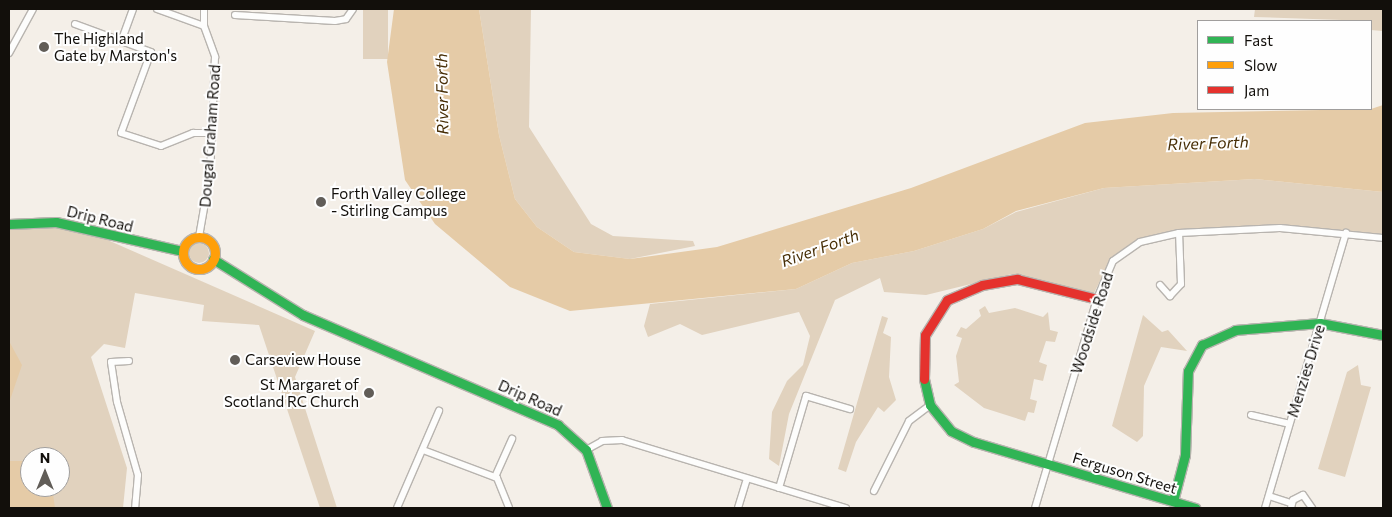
<!DOCTYPE html>
<style>
body{margin:0}
#map{position:relative;width:1392px;height:517px;overflow:hidden;background:#f4efe8;font-family:Commissioner,sans-serif}
div>[style]{position:absolute}
[style*='--x']{left:calc(var(--x)*1px);top:calc(var(--y)*1px);width:calc(var(--w)*1px);rotate:calc(var(--a)*1deg)}
.green>*{inset:0;background:#e1d2be;transform-origin:0 0}
.round{border-radius:50%}
.water>*{inset:0;background:#e5cba7}
.roads{filter:drop-shadow(1px 0 #b8b4af) drop-shadow(-1px 0 #b8b4af) drop-shadow(0 1px #b8b4af) drop-shadow(0 -1px #b8b4af)}
.street>*{height:6px;margin:-3px;padding:0 3px;transform-origin:3px;border-radius:3px;background:#fdfdfc}
.fast>*{height:9px;margin:-4.5px;padding:0 4.5px;transform-origin:4.5px;border-radius:4.5px;background:#30b455}
.slow>*{height:9px;margin:-4.5px;padding:0 4.5px;transform-origin:4.5px;border-radius:4.5px;background:#ff9f0a}
.slow>.ring{margin:-4.5px;padding:0;box-sizing:content-box;background:none;border:9px solid #ff9f0a;border-radius:50%}
.jam>*{height:9px;margin:-4.5px;padding:0 4.5px;transform-origin:4.5px;border-radius:4.5px;background:#e5322d}
.dots>*{width:14px;height:14px;translate:-50% -50%;box-sizing:border-box;border:2px solid #fefefe;border-radius:50%}
span{translate:-50% -50%;white-space:nowrap;text-align:center;line-height:1.15;-webkit-text-stroke:4px #fefefe;paint-order:stroke}
.poi-label{font-size:15px;color:#120f0b}
.left{translate:0 -50%;text-align:left}
.right{translate:-100% -50%;text-align:right}
.street-label{font-size:15px;color:#120f0b}
.water-label{font-size:16px;color:#472e06;font-style:italic}
.frame{position:absolute;inset:0;border:10px solid #120f0b;pointer-events:none}
.legend{position:absolute;left:1197px;top:20px;width:175px;height:90px;box-sizing:border-box;background:#fefefe;border:1px solid #a09e9d;margin:0;padding:6px 9px;list-style:none;font-size:15px;color:#120f0b}
.legend li{display:flex;align-items:center;gap:10px;height:25px}
.legend b{width:25px;border:1px solid #a09e9d}
.north{position:absolute;left:20px;top:447px;width:50px;height:50px;box-sizing:border-box;background:#fefefe;border:1px solid #a09e9d;border-radius:50%;rotate:0deg;font-size:14px;font-weight:700;line-height:20px;text-align:center;color:#120f0b}
.north::after{content:'';display:block;margin:auto;width:18px;height:22px;background:#615d58;clip-path:polygon(50% 0,100% 100%,50% 72%,0 100%)}
</style>
<div id="map">
<div class="green">
<div style="left:363px;top:9px;width:25px;height:50px"></div>
<div style="clip-path:polygon(479px 9px,531px 9px,529px 127px,591px 224px,613px 236px,693px 241px,695px 246px,630px 259px,574px 252px,537px 227px,515px 199px,499px 135px)"></div>
<div style="clip-path:polygon(1255px 9px,1383px 9px,1382px 31px,1371px 30px,1371px 21px,1254px 17px)"></div>
<div style="clip-path:polygon(1255px 179px,1383px 192px,1383px 235px,1264px 227px,1148px 237px,1110px 261px,1094px 293px,1012px 274px,926px 295px,884px 292px,880px 278px,835px 300px,789px 414px,779px 466px,769px 459px,772px 412px,787px 381px,803px 365px,810px 336px,799px 312px,702px 335px,680px 324px,648px 337px,644px 326px,650px 304px,796px 289px,852px 263px,914px 251px,983px 229px,1016px 212px,1104px 188px)"></div>
<div style="clip-path:polygon(evenodd,42px 225px,103px 238px,315px 331px,295px 377px,337px 508px,320px 508px,259px 325px,202px 321px,204px 305px,135px 293px,125px 348px,104px 344px,91px 357px,127px 468px,123px 508px,9px 508px,9px 228px,42px 225px,30px 457px,60px 457px,60px 487px,30px 487px,30px 457px)"></div>
<div class="round" style="left:189px;top:243px;width:20px;height:20px"></div>
<div style="clip-path:polygon(985px 306px,989px 313px,1015px 308px,1043px 317px,1048px 312px,1050px 330px,1058px 332px,1055px 342px,1046px 341px,1039px 362px,1047px 365px,1043px 381px,1034px 379px,1030px 399px,1037px 401px,1034px 413px,1028px 412px,1025px 421px,984px 408px,954px 385px,959px 382px,956px 356px,962px 338px,956px 336px,961px 327px,966px 329px,981px 316px,979px 310px)"></div>
<div style="clip-path:polygon(1143px 315px,1162px 332px,1168px 330px,1187px 351px,1161px 347px,1144px 386px,1143px 436px,1137px 442px,1112px 426px)"></div>
<div style="clip-path:polygon(882px 316px,888px 318px,883px 333px,891px 337px,889px 377px,896px 400px,884px 412px,878px 407px,856px 442px,846px 472px,838px 469px)"></div>
<div style="clip-path:polygon(1358px 365px,1361px 385px,1371px 387px,1345px 477px,1318px 469px,1347px 372px)"></div>
</div>
<div class="water">
<div style="clip-path:polygon(394px 9px,479px 9px,499px 135px,515px 199px,537px 227px,574px 252px,630px 259px,717px 247px,911px 188px,1085px 123px,1173px 113px,1371px 109px,1383px 105px,1383px 192px,1255px 179px,1104px 188px,1016px 211px,983px 229px,914px 251px,852px 263px,796px 289px,570px 311px,510px 287px,435px 224px,405px 180px,387px 62px)"></div>
<div style="clip-path:polygon(9px 341px,22px 365px,9px 403px)"></div>
<div style="clip-path:polygon(9px 461px,30px 461px,30px 487px,52px 487px,55px 508px,9px 508px)"></div>
</div>
<div class="roads">
<div class="street">
<div style="--x:157;--y:9;--w:50;--a:19.9"></div>
<div style="--x:204;--y:26;--w:33;--a:70"></div>
<div style="--x:215;--y:57;--w:117;--a:92.4"></div>
<div style="--x:210;--y:174;--w:64;--a:99.9"></div>
<div style="--x:235;--y:15;--w:100;--a:3.4"></div>
<div style="--x:335;--y:21;--w:11;--a:-10"></div>
<div style="--x:346;--y:19;--w:12;--a:-55"></div>
<div style="--x:75;--y:24;--w:81;--a:20.2"></div>
<div style="--x:151;--y:52;--w:86;--a:110.3"></div>
<div style="--x:121;--y:133;--w:42;--a:18"></div>
<div style="--x:161;--y:146;--w:35;--a:-22"></div>
<div style="--x:193;--y:133;--w:19;--a:0"></div>
<div style="--x:204;--y:26;--w:17;--a:-90"></div>
<div style="--x:121;--y:42;--w:35;--a:-70"></div>
<div style="--x:9;--y:53;--w:50;--a:-61.4"></div>
<div style="--x:1160;--y:285;--w:15;--a:48"></div>
<div style="--x:1170;--y:296;--w:16;--a:-47"></div>
<div style="--x:1181;--y:284;--w:51;--a:-92.2"></div>
<div style="--x:129;--y:361;--w:18;--a:177"></div>
<div style="--x:111;--y:362;--w:40;--a:81.5"></div>
<div style="--x:117;--y:402;--w:76;--a:74"></div>
<div style="--x:138;--y:475;--w:33;--a:95"></div>
<div style="--x:1251;--y:415;--w:39;--a:13"></div>
<div style="--x:423;--y:450;--w:79;--a:20.7"></div>
<div style="--x:497;--y:478;--w:32;--a:68"></div>
<div style="--x:586;--y:450;--w:18;--a:-29"></div>
<div style="--x:602;--y:441;--w:20;--a:-3"></div>
<div style="--x:622;--y:440;--w:234;--a:16.9"></div>
<div style="--x:495;--y:477;--w:42;--a:-65.9"></div>
<div style="--x:779;--y:488;--w:96;--a:-73.6"></div>
<div style="--x:806;--y:396;--w:46;--a:16.5"></div>
<div style="--x:874;--y:491;--w:78;--a:-63.4"></div>
<div style="--x:909;--y:421;--w:26;--a:-37"></div>
<div style="--x:1269;--y:496;--w:23;--a:18"></div>
<div style="--x:397;--y:508;--w:106;--a:-66.6"></div>
<div style="--x:738;--y:508;--w:30;--a:-73"></div>
<div style="--x:1035;--y:508;--w:218;--a:-73.5"></div>
<div style="--x:1097;--y:299;--w:41;--a:-67.2"></div>
<div style="--x:1113;--y:261;--w:33;--a:-35"></div>
<div style="--x:1140;--y:242;--w:40;--a:-13"></div>
<div style="--x:1179;--y:233;--w:101;--a:-2.8"></div>
<div style="--x:1280;--y:228;--w:103;--a:5.5"></div>
<div style="--x:1265;--y:508;--w:287;--a:-73.6"></div>
<div style="--x:1291;--y:508;--w:8;--a:-76"></div>
<div style="--x:1293;--y:500;--w:11;--a:-27"></div>
<div style="--x:1303;--y:495;--w:16;--a:55"></div>
</div>
<div class="fast">
<div style="--x:9;--y:224;--w:47;--a:-2.4"></div>
<div style="--x:56;--y:222;--w:130;--a:12.9"></div>
<div style="--x:213;--y:259;--w:106;--a:31.9"></div>
<div style="--x:303;--y:315;--w:278;--a:23.3"></div>
<div style="--x:558;--y:425;--w:38;--a:42"></div>
<div style="--x:586;--y:450;--w:62;--a:70.1"></div>
<div style="--x:924;--y:379;--w:27;--a:77"></div>
<div style="--x:930;--y:405;--w:33;--a:51"></div>
<div style="--x:951;--y:431;--w:25;--a:26"></div>
<div style="--x:974;--y:442;--w:231;--a:16.6"></div>
<div style="--x:1173;--y:501;--w:48;--a:-75.4"></div>
<div style="--x:1185;--y:455;--w:84;--a:-88"></div>
<div style="--x:1188;--y:371;--w:30;--a:-62"></div>
<div style="--x:1202;--y:345;--w:36;--a:-24"></div>
<div style="--x:1235;--y:330;--w:85;--a:-4.7"></div>
<div style="--x:1320;--y:323;--w:64;--a:10.8"></div>
</div>
<div class="slow">
<div class="ring" style="left:183px;top:237px;width:23px;height:23px"></div>
</div>
<div class="jam">
<div style="--x:924;--y:379;--w:44;--a:-88.7"></div>
<div style="--x:925;--y:335;--w:41;--a:-57.8"></div>
<div style="--x:947;--y:300;--w:38;--a:-23"></div>
<div style="--x:982;--y:285;--w:36;--a:-10"></div>
<div style="--x:1017;--y:279;--w:82;--a:14"></div>
</div>
</div>
<div class="dots">
<div style="left:44px;top:47px;background:#615d58"></div>
<div style="left:321px;top:202px;background:#615d58"></div>
<div style="left:235px;top:360px;background:#615d58"></div>
<div style="left:369px;top:393px;background:#615d58"></div>
</div>
<div class="poi-label">
<span class="left" style="left:54px;top:47px">The Highland<br>Gate by Marston's</span>
<span class="left" style="left:331px;top:202px">Forth Valley College<br>- Stirling Campus</span>
<span class="left" style="left:245px;top:360px">Carseview House</span>
<span class="right" style="left:359px;top:393px">St Margaret of<br>Scotland RC Church</span>
</div>
<div class="street-label">
<span style="left:210px;top:136px;rotate:-86deg">Dougal Graham Road</span>
<span style="left:100px;top:219px;rotate:14deg">Drip Road</span>
<span style="left:1092px;top:323px;rotate:-72deg">Woodside Road</span>
<span style="left:1306px;top:371px;rotate:-73deg">Menzies Drive</span>
<span style="left:530px;top:398px;rotate:24deg">Drip Road</span>
<span style="left:1125px;top:473px;rotate:17deg">Ferguson Street</span>
</div>
<div class="water-label">
<span style="left:442px;top:94px;rotate:-91deg">River Forth</span>
<span style="left:1208px;top:143px;rotate:-2deg">River Forth</span>
<span style="left:820px;top:248px;rotate:-20deg">River Forth</span>
</div>
<div class="frame"></div>
<ul class="legend">
<li><b style="height:6px;background:#30b455"></b>Fast</li>
<li><b style="height:6px;background:#ff9f0a"></b>Slow</li>
<li><b style="height:6px;background:#e5322d"></b>Jam</li>
</ul>
<div class="north">N</div>
</div>
